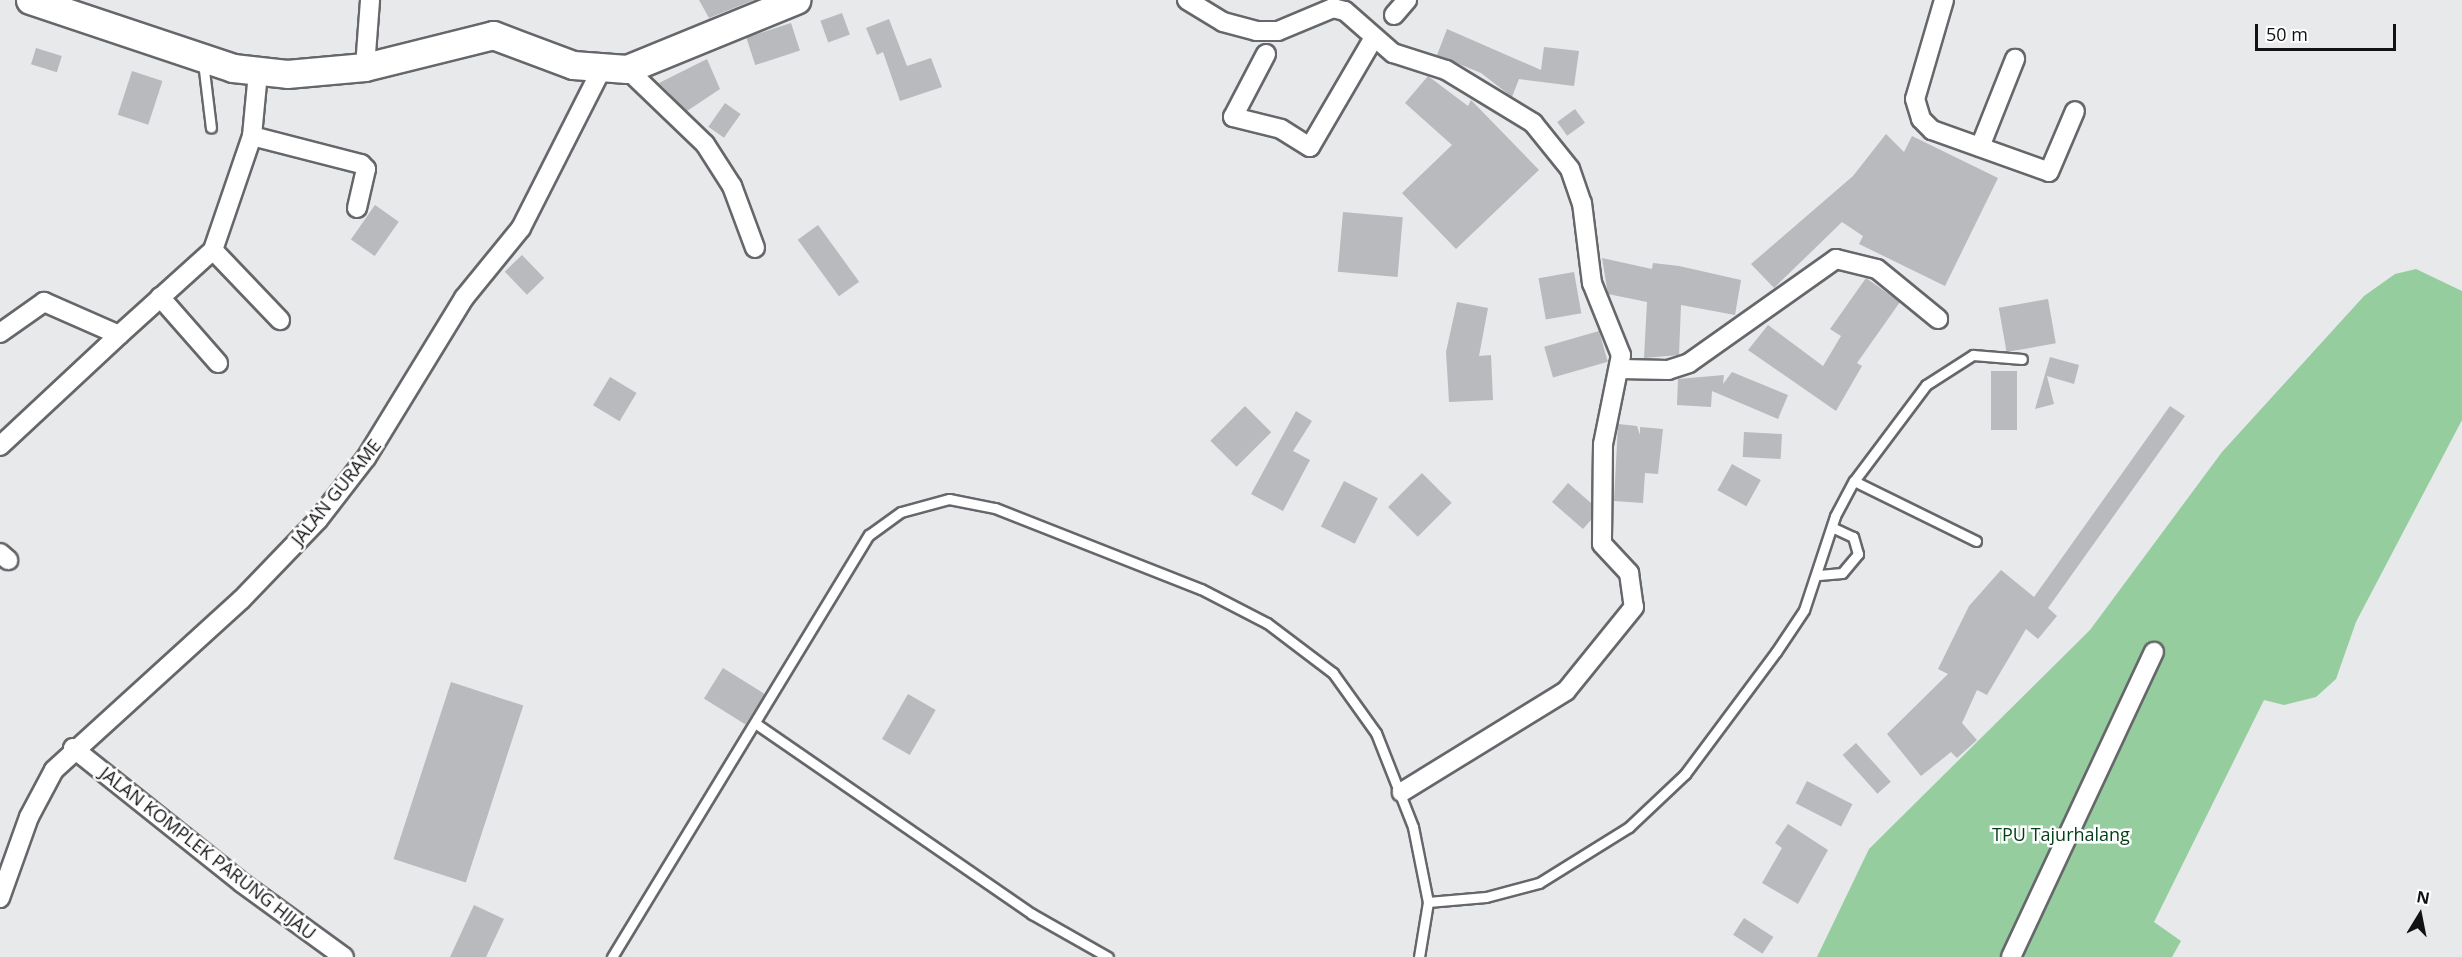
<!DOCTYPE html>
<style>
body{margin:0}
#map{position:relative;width:2462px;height:957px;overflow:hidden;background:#e7e9eb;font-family:"Open Sans",sans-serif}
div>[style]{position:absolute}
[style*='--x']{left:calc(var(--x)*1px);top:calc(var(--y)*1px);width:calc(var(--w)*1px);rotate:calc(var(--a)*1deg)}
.green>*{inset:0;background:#95cd9f}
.building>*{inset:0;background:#b8babd;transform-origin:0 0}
.roads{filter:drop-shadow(2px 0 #66676a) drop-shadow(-2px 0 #66676a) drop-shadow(0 2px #66676a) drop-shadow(0 -2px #66676a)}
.lane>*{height:9px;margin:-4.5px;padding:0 4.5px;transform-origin:4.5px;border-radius:4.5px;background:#fff}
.street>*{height:18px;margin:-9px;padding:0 9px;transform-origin:9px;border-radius:9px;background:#fff}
.secondary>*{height:27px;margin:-13.5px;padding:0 13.5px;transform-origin:13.5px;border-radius:13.5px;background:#fff}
span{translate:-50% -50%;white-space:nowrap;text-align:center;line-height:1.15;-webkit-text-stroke:5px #fff;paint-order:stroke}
.street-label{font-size:18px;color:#121213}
.park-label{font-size:18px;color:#013d17}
.north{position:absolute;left:2390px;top:885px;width:60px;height:60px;-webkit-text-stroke:4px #fff;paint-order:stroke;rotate:10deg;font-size:16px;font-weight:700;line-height:24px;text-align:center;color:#121213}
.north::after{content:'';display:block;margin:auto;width:21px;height:27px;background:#121213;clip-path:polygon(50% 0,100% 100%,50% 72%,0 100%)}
.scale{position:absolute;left:2255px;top:24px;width:141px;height:27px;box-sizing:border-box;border:3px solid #121213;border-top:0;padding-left:8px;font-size:18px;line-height:21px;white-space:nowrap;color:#121213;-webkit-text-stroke:4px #fff;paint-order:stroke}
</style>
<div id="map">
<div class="green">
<div style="clip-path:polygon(2416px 269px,2462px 291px,2462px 420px,2356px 622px,2336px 679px,2316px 697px,2284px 705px,2264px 700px,2154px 922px,2181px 941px,2172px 957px,1817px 957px,1869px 849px,2090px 630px,2222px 452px,2364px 296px,2395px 274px)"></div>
</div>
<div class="building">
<div style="clip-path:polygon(699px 0,754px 0,709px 18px)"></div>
<div style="left:842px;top:13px;width:23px;height:23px;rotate:70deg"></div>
<div style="clip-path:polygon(889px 19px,907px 66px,931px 58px,942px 87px,900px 101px,883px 52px,877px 55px,866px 28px)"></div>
<div style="left:791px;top:23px;width:29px;height:47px;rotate:72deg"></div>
<div style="clip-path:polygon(1447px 29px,1541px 70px,1544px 47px,1579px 51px,1574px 86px,1519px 79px,1512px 97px,1481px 73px,1437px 55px)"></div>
<div style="left:36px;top:48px;width:27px;height:17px;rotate:17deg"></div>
<div style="clip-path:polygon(707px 59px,720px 89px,687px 111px,659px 83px)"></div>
<div style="left:132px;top:71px;width:32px;height:46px;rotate:18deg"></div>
<div style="clip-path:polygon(1428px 76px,1468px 106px,1471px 100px,1539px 170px,1456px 249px,1402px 193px,1452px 145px,1405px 103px)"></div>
<div style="left:725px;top:103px;width:19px;height:29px;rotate:35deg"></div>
<div style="left:1575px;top:109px;width:17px;height:22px;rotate:54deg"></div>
<div style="clip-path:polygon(1886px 134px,1904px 152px,1912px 136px,1998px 178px,1945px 286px,1859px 244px,1863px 236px,1842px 222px,1774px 288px,1751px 264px,1853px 176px)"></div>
<div style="left:375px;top:205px;width:29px;height:42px;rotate:35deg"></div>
<div style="left:1343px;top:212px;width:60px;height:60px;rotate:5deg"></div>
<div style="left:818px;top:225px;width:70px;height:25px;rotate:54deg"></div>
<div style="left:522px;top:255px;width:32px;height:24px;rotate:46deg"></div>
<div style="clip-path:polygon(1602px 258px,1652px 269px,1653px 263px,1679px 266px,1741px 280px,1735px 315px,1681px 305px,1679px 355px,1644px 358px,1647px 302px,1608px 294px)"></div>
<div style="left:1574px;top:272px;width:42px;height:36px;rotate:80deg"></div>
<div style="clip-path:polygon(1866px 278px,1900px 302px,1857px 363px,1862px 366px,1836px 411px,1748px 350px,1768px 325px,1823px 366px,1841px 336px,1830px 329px)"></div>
<div style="left:2048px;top:299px;width:45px;height:50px;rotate:80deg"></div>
<div style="clip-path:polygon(1457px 302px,1488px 308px,1479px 356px,1491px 355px,1493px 400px,1449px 402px,1446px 352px)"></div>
<div style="left:1599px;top:331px;width:32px;height:57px;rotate:74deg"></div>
<div style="clip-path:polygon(2050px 357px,2079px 365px,2074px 384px,2047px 376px,2054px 404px,2035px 409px)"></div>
<div style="left:1991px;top:371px;width:26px;height:59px"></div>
<div style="clip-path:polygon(1732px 372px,1788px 395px,1778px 419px,1712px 391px,1711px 407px,1677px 405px,1678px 379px,1724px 375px,1723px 384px)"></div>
<div style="left:610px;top:377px;width:31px;height:33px;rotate:31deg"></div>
<div style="left:1245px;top:406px;width:37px;height:49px;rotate:45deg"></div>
<div style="clip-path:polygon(2170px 406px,2185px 416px,2048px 608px,2057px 616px,2038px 639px,2026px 629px,1987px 695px,1977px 690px,1962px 723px,1977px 740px,1957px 758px,1951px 752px,1921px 776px,1887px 734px,1948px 674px,1938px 669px,1969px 606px,2001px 570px,2034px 597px)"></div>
<div style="clip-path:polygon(1296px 411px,1312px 421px,1293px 451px,1310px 460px,1283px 511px,1251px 494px)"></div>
<div style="clip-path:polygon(1618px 424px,1637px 426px,1640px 435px,1640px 427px,1663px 429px,1658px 474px,1645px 473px,1643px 503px,1614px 501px)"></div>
<div style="left:1744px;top:432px;width:38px;height:25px;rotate:3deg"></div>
<div style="left:1732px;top:464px;width:33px;height:30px;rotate:29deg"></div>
<div style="left:1422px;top:473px;width:42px;height:48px;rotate:45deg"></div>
<div style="left:1344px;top:481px;width:38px;height:51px;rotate:27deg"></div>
<div style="clip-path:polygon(1568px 483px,1591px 503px,1591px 520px,1583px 529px,1552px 502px)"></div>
<div style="left:723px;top:668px;width:49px;height:36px;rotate:32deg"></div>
<div style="left:451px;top:682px;width:76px;height:186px;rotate:18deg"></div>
<div style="left:908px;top:694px;width:32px;height:52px;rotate:30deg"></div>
<div style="left:1856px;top:743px;width:52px;height:18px;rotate:48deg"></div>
<div style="left:1807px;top:781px;width:51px;height:25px;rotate:27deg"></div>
<div style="clip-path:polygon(1788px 824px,1828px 850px,1798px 904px,1762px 883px,1782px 848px,1775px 843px)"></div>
<div style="clip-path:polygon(474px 905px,504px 919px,486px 957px,450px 957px)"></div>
<div style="left:1744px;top:918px;width:35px;height:20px;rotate:33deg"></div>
</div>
<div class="roads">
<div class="lane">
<div style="--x:203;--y:62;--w:66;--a:83.1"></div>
<div style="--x:1854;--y:481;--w:136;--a:26.2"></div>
<div style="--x:1819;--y:575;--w:23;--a:-5"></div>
<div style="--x:1842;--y:573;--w:25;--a:-50"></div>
<div style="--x:1858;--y:554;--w:18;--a:-106"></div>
<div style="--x:1853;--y:537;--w:23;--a:-155"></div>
<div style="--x:758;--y:725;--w:333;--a:34.6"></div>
<div style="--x:1032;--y:914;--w:87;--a:29.5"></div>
<div style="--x:1428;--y:902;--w:58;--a:-4.9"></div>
<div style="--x:1486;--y:897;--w:55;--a:-14.8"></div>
<div style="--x:1539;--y:883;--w:106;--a:-31.9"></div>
<div style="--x:1629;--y:827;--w:77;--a:-43.4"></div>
<div style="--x:1685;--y:774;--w:152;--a:-53.3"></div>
<div style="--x:1776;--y:652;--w:50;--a:-56.3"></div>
<div style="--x:1804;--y:610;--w:99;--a:-71.7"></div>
<div style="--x:1835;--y:516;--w:40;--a:-62"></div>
<div style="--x:1854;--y:481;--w:120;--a:-53.1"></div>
<div style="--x:1926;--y:385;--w:56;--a:-32.6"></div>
<div style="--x:1973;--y:355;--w:49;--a:4.7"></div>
<div style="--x:612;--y:957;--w:494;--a:-58.7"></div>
<div style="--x:869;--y:535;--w:39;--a:-36"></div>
<div style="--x:901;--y:512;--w:50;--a:-15.2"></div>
<div style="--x:949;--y:499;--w:47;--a:11.1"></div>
<div style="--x:995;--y:508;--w:221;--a:21.5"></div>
<div style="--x:1201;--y:589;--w:74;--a:27.3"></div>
<div style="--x:1267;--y:623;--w:83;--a:37.1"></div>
<div style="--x:1333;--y:673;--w:74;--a:54.4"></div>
<div style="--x:1376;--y:733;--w:101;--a:68.5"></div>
<div style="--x:1413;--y:827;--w:76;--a:78.7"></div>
<div style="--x:1428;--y:902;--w:56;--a:99.3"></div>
</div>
<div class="street">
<div style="--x:1187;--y:0;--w:42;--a:31.4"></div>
<div style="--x:1223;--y:22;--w:34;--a:15"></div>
<div style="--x:1256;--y:31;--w:22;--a:0"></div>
<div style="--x:1278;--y:31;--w:60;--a:-22.7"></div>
<div style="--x:1333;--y:8;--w:12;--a:14"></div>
<div style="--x:1345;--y:11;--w:64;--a:41.2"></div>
<div style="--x:1393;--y:53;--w:56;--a:17.8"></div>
<div style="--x:1446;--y:70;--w:102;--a:31.3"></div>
<div style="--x:1533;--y:123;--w:59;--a:51.2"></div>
<div style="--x:1570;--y:169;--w:36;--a:71"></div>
<div style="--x:1582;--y:203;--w:81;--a:82.9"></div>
<div style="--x:1592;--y:283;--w:78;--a:68.1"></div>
<div style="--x:1621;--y:355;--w:91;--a:101.4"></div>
<div style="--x:1603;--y:444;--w:100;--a:90.6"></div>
<div style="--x:1602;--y:544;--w:40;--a:47"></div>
<div style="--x:1629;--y:573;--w:34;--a:82"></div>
<div style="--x:1634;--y:607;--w:108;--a:129"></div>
<div style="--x:1566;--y:691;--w:193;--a:148.4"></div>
<div style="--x:1944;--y:0;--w:103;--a:106.3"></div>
<div style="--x:1915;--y:99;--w:21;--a:73"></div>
<div style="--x:1921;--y:119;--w:16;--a:45"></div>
<div style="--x:1932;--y:130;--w:124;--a:19.7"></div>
<div style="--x:2049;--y:172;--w:66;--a:-66.9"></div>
<div style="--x:1394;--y:15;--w:20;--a:-49"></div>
<div style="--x:1266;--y:54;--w:71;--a:117.6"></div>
<div style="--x:1233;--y:117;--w:49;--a:14"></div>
<div style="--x:1281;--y:129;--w:34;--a:32"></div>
<div style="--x:1310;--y:147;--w:125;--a:-59.7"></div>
<div style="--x:365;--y:67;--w:67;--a:-85.7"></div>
<div style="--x:627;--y:69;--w:108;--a:43.9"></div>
<div style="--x:705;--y:144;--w:50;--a:57.3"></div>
<div style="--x:732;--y:186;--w:66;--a:69.6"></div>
<div style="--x:252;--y:136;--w:113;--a:14.4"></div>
<div style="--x:361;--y:164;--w:7;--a:45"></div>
<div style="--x:366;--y:169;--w:40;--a:103"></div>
<div style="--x:1980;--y:147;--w:95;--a:-68.3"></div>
<div style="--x:213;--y:250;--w:97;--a:46.3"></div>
<div style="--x:160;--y:297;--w:88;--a:48.7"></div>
<div style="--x:0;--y:333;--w:54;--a:-35.2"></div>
<div style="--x:44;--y:302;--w:82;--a:23.7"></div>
<div style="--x:119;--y:335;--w:127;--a:-42.1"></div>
<div style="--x:213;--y:250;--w:120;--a:-71.1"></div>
<div style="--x:252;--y:136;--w:64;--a:-84.6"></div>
<div style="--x:1621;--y:369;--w:47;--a:1.2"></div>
<div style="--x:1668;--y:370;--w:22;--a:-18"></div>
<div style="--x:1689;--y:363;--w:180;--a:-35.3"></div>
<div style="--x:1836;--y:259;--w:42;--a:13.7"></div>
<div style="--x:1877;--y:269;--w:79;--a:39.3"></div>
<div style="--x:0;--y:446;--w:163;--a:-43"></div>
<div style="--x:0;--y:553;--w:11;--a:41"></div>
<div style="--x:73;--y:748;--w:216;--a:38.6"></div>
<div style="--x:242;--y:883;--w:126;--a:36"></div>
<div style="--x:0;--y:898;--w:86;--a:-70.3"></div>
<div style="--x:29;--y:817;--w:53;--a:-62"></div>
<div style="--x:54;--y:770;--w:253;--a:-42.3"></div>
<div style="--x:241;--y:600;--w:111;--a:-46.1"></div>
<div style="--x:318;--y:520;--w:78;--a:-52.3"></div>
<div style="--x:366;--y:458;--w:188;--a:-58.5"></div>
<div style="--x:464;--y:298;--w:90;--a:-50.8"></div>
<div style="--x:521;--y:228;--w:177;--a:-63.1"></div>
<div style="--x:2011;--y:957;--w:337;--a:-64.9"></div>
</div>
<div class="secondary">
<div style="--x:30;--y:0;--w:214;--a:18.5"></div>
<div style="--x:233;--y:68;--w:54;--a:6.3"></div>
<div style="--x:287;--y:74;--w:78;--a:-5.1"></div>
<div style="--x:365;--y:67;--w:132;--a:-14"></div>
<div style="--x:493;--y:35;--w:85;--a:20.6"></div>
<div style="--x:573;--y:65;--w:54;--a:4.2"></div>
<div style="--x:627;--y:69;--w:183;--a:-22.2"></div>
</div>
</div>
<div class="street-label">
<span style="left:336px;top:492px;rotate:-51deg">JALAN GURAME</span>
<span style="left:208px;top:853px;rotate:38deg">JALAN KOMPLEK PARUNG HIJAU</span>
</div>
<div class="park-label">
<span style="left:2061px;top:834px">TPU Tajurhalang</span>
</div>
<div class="north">N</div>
<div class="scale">50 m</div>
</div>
